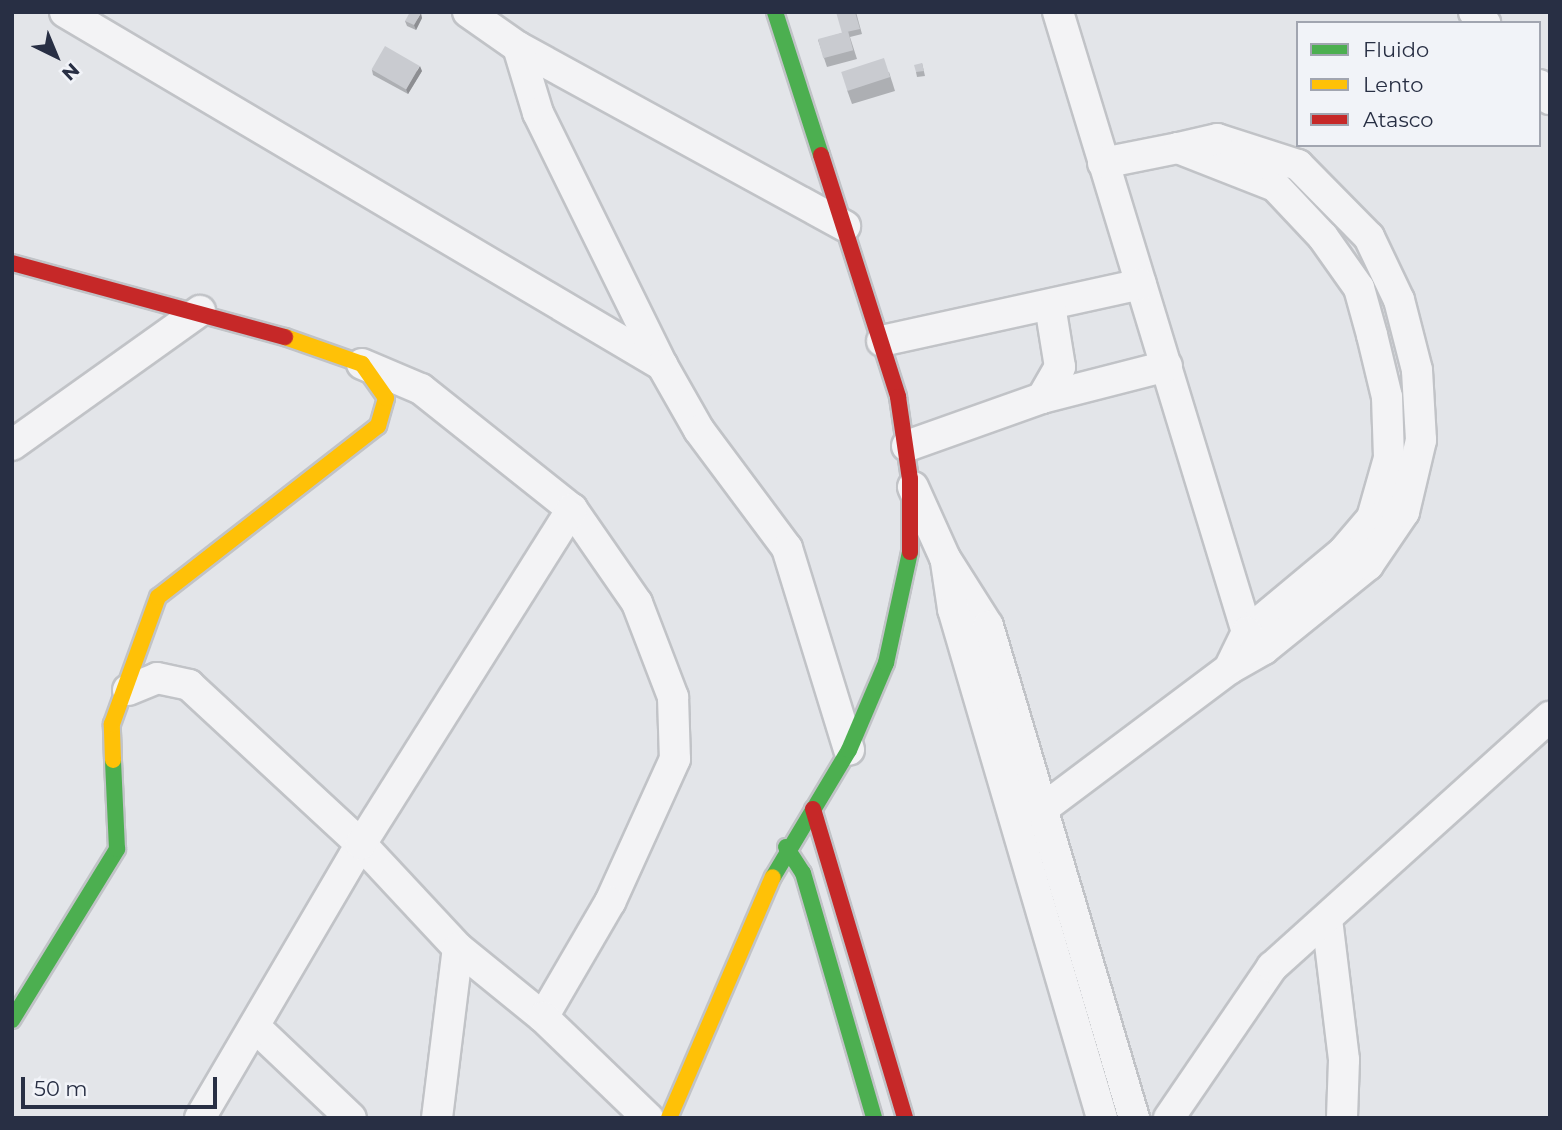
<!DOCTYPE html>
<style>
body{margin:0}
#map{position:relative;width:1562px;height:1130px;overflow:hidden;background:#e3e5e9;font-family:Montserrat,sans-serif}
div>[style]{position:absolute}
[style*='--x']{left:calc(var(--x)*1px);top:calc(var(--y)*1px);width:calc(var(--w)*1px);rotate:calc(var(--a)*1deg)}
.roads{filter:drop-shadow(2px 0 #c1c3c7) drop-shadow(-2px 0 #c1c3c7) drop-shadow(0 2px #c1c3c7) drop-shadow(0 -2px #c1c3c7)}
.street>*{height:30px;margin:-15px;padding:0 15px;transform-origin:15px;border-radius:15px;background:#f3f3f5}
.fast>*{height:16px;margin:-8px;padding:0 8px;transform-origin:8px;border-radius:8px;background:#4caf50}
.slow>*{height:16px;margin:-8px;padding:0 8px;transform-origin:8px;border-radius:8px;background:#ffc107}
.jam>*{height:16px;margin:-8px;padding:0 8px;transform-origin:8px;border-radius:8px;background:#c62828}
.wall>*{inset:0;background:#adafb3}
.shaded-wall>*{inset:0;background:#8d8e92}
.building>*{inset:0;background:#c9cbd0;transform-origin:0 0}
span{translate:-50% -50%;white-space:nowrap;text-align:center;line-height:1.15;-webkit-text-stroke:5px #f1f3f8;paint-order:stroke}
.frame{position:absolute;inset:0;border:14px solid #282f44;pointer-events:none}
.legend{position:absolute;left:1296px;top:21px;width:245px;height:126px;box-sizing:border-box;background:#f1f3f8;border:2px solid #a1a5b0;margin:0;padding:9px 12px;list-style:none;font-size:21px;color:#282f44}
.legend li{display:flex;align-items:center;gap:14px;height:35px}
.legend b{width:35px;border:2px solid #a1a5b0}
.north{position:absolute;left:21px;top:21px;width:70px;height:70px;-webkit-text-stroke:5px #f1f3f8;paint-order:stroke;rotate:137deg;font-size:19px;font-weight:700;line-height:28px;text-align:center;color:#282f44}
.north::after{content:'';display:block;margin:auto;width:24px;height:32px;background:#282f44;clip-path:polygon(50% 0,100% 100%,50% 72%,0 100%)}
.scale{position:absolute;left:21px;top:1077px;width:196px;height:32px;box-sizing:border-box;border:4px solid #282f44;border-top:0;padding-left:9px;font-size:21px;line-height:24px;white-space:nowrap;color:#282f44;-webkit-text-stroke:5px #f1f3f8;paint-order:stroke}
</style>
<div id="map">
<div class="roads">
<div class="street">
<div style="--x:65;--y:12;--w:694;--a:30.6"></div>
<div style="--x:468;--y:12;--w:61;--a:35"></div>
<div style="--x:518;--y:47;--w:373;--a:28.7"></div>
<div style="--x:1058;--y:12;--w:648;--a:73.05"></div>
<div style="--x:1247;--y:632;--w:17;--a:45"></div>
<div style="--x:1474;--y:12;--w:16;--a:45"></div>
<div style="--x:518;--y:47;--w:69;--a:73.1"></div>
<div style="--x:538;--y:113;--w:281;--a:63.8"></div>
<div style="--x:662;--y:365;--w:75;--a:60.4"></div>
<div style="--x:699;--y:430;--w:147;--a:53.3"></div>
<div style="--x:787;--y:548;--w:211;--a:72.9"></div>
<div style="--x:1539;--y:85;--w:18;--a:52"></div>
<div style="--x:1103;--y:163;--w:76;--a:-11.3"></div>
<div style="--x:1178;--y:148;--w:104;--a:21.4"></div>
<div style="--x:1275;--y:186;--w:70;--a:46.7"></div>
<div style="--x:1323;--y:237;--w:62;--a:54.8"></div>
<div style="--x:1359;--y:288;--w:49;--a:74.5"></div>
<div style="--x:1372;--y:335;--w:64;--a:76.4"></div>
<div style="--x:1387;--y:397;--w:61;--a:88.1"></div>
<div style="--x:1389;--y:458;--w:62;--a:105.8"></div>
<div style="--x:1372;--y:518;--w:45;--a:130.5"></div>
<div style="--x:1343;--y:552;--w:125;--a:140.2"></div>
<div style="--x:1247;--y:632;--w:41;--a:115.9"></div>
<div style="--x:882;--y:341;--w:265;--a:-12.4"></div>
<div style="--x:362;--y:364;--w:64;--a:23"></div>
<div style="--x:421;--y:389;--w:193;--a:38.5"></div>
<div style="--x:572;--y:509;--w:114;--a:55.3"></div>
<div style="--x:637;--y:603;--w:101;--a:69"></div>
<div style="--x:673;--y:697;--w:62;--a:88.2"></div>
<div style="--x:675;--y:759;--w:157;--a:114.4"></div>
<div style="--x:610;--y:902;--w:133;--a:120.2"></div>
<div style="--x:1042;--y:398;--w:36;--a:-60"></div>
<div style="--x:1060;--y:367;--w:63;--a:-99.2"></div>
<div style="--x:12;--y:445;--w:231;--a:-35.5"></div>
<div style="--x:907;--y:446;--w:143;--a:-19.6"></div>
<div style="--x:1042;--y:398;--w:129;--a:-14.4"></div>
<div style="--x:913;--y:487;--w:78;--a:65.7"></div>
<div style="--x:945;--y:558;--w:80;--a:57.7"></div>
<div style="--x:988;--y:626;--w:513;--a:73.47"></div>
<div style="--x:946;--y:562;--w:48;--a:81.5"></div>
<div style="--x:953;--y:609;--w:530;--a:73.68"></div>
<div style="--x:128;--y:690;--w:31;--a:-22"></div>
<div style="--x:157;--y:678;--w:33;--a:12"></div>
<div style="--x:189;--y:685;--w:234;--a:42.8"></div>
<div style="--x:361;--y:844;--w:142;--a:47"></div>
<div style="--x:458;--y:948;--w:109;--a:39.1"></div>
<div style="--x:543;--y:1017;--w:146;--a:43.9"></div>
<div style="--x:1041;--y:810;--w:235;--a:-36.9"></div>
<div style="--x:1229;--y:669;--w:40;--a:-29.7"></div>
<div style="--x:1264;--y:649;--w:134;--a:-38.9"></div>
<div style="--x:1368;--y:565;--w:64;--a:-55.8"></div>
<div style="--x:1404;--y:512;--w:74;--a:-76.7"></div>
<div style="--x:1421;--y:440;--w:70;--a:-93.3"></div>
<div style="--x:1417;--y:370;--w:72;--a:-104.4"></div>
<div style="--x:1399;--y:300;--w:70;--a:-115.5"></div>
<div style="--x:1369;--y:237;--w:101;--a:-134.6"></div>
<div style="--x:1298;--y:165;--w:85;--a:-162.2"></div>
<div style="--x:1217;--y:139;--w:40;--a:167"></div>
<div style="--x:1327;--y:919;--w:142;--a:83.1"></div>
<div style="--x:1344;--y:1060;--w:58;--a:92"></div>
<div style="--x:255;--y:1027;--w:132;--a:43.5"></div>
<div style="--x:200;--y:1118;--w:318;--a:-59.6"></div>
<div style="--x:361;--y:844;--w:396;--a:-57.8"></div>
<div style="--x:437;--y:1118;--w:171;--a:-83"></div>
<div style="--x:1169;--y:1118;--w:183;--a:-55.7"></div>
<div style="--x:1272;--y:967;--w:374;--a:-42"></div>
</div>
<div class="fast">
<div style="--x:775;--y:12;--w:150;--a:72.2"></div>
<div style="--x:786;--y:847;--w:31;--a:57"></div>
<div style="--x:803;--y:873;--w:255;--a:73.8"></div>
<div style="--x:773;--y:877;--w:148;--a:-59.1"></div>
<div style="--x:849;--y:750;--w:95;--a:-67"></div>
<div style="--x:886;--y:663;--w:114;--a:-77.8"></div>
<div style="--x:12;--y:1020;--w:201;--a:-58.4"></div>
<div style="--x:117;--y:849;--w:89;--a:-92.6"></div>
</div>
<div class="slow">
<div style="--x:113;--y:760;--w:36;--a:-92"></div>
<div style="--x:112;--y:724;--w:135;--a:-70.1"></div>
<div style="--x:158;--y:597;--w:279;--a:-37.9"></div>
<div style="--x:378;--y:426;--w:29;--a:-74"></div>
<div style="--x:386;--y:398;--w:42;--a:-125.2"></div>
<div style="--x:362;--y:364;--w:82;--a:-160.7"></div>
<div style="--x:669;--y:1118;--w:262;--a:-66.7"></div>
</div>
<div class="jam">
<div style="--x:821;--y:155;--w:254;--a:72.3"></div>
<div style="--x:898;--y:397;--w:83;--a:81.7"></div>
<div style="--x:910;--y:479;--w:73;--a:90"></div>
<div style="--x:12;--y:263;--w:283;--a:15.2"></div>
<div style="--x:813;--y:809;--w:322;--a:73.4"></div>
</div>
</div>
<div class="wall">
<div style="clip-path:polygon(856px 12px,862px 34px,850px 37px,857px 59px,827px 67px,818px 40px,842px 33px)"></div>
<div style="clip-path:polygon(422px 18px,416px 30px,407px 26px,405px 21px)"></div>
<div style="clip-path:polygon(922px 63px,925px 76px,917px 77px,916px 72px)"></div>
<div style="clip-path:polygon(372px 70px,422px 71px,408px 94px,373px 75px)"></div>
<div style="clip-path:polygon(889px 72px,895px 91px,852px 104px,847px 90px)"></div>
</div>
<div class="shaded-wall">
<div style="clip-path:polygon(421px 13px,422px 18px,416px 30px,414px 25px)"></div>
<div style="clip-path:polygon(420px 66px,422px 71px,408px 94px,406px 89px)"></div>
</div>
<div class="building">
<div style="clip-path:polygon(410px 12px,421px 13px,414px 25px,405px 21px)"></div>
<div style="clip-path:polygon(836px 12px,855px 12px,860px 29px,842px 33px)"></div>
<div style="left:848px;top:31px;width:20px;height:31px;rotate:75deg"></div>
<div style="left:385px;top:46px;width:40px;height:27px;rotate:30deg"></div>
<div style="left:884px;top:58px;width:20px;height:45px;rotate:72deg"></div>
<div style="clip-path:polygon(922px 63px,924px 71px,916px 72px,914px 65px)"></div>
</div>
<div class="frame"></div>
<ul class="legend">
<li><b style="height:9px;background:#4caf50"></b>Fluido</li>
<li><b style="height:9px;background:#ffc107"></b>Lento</li>
<li><b style="height:9px;background:#c62828"></b>Atasco</li>
</ul>
<div class="north">N</div>
<div class="scale">50 m</div>
</div>
